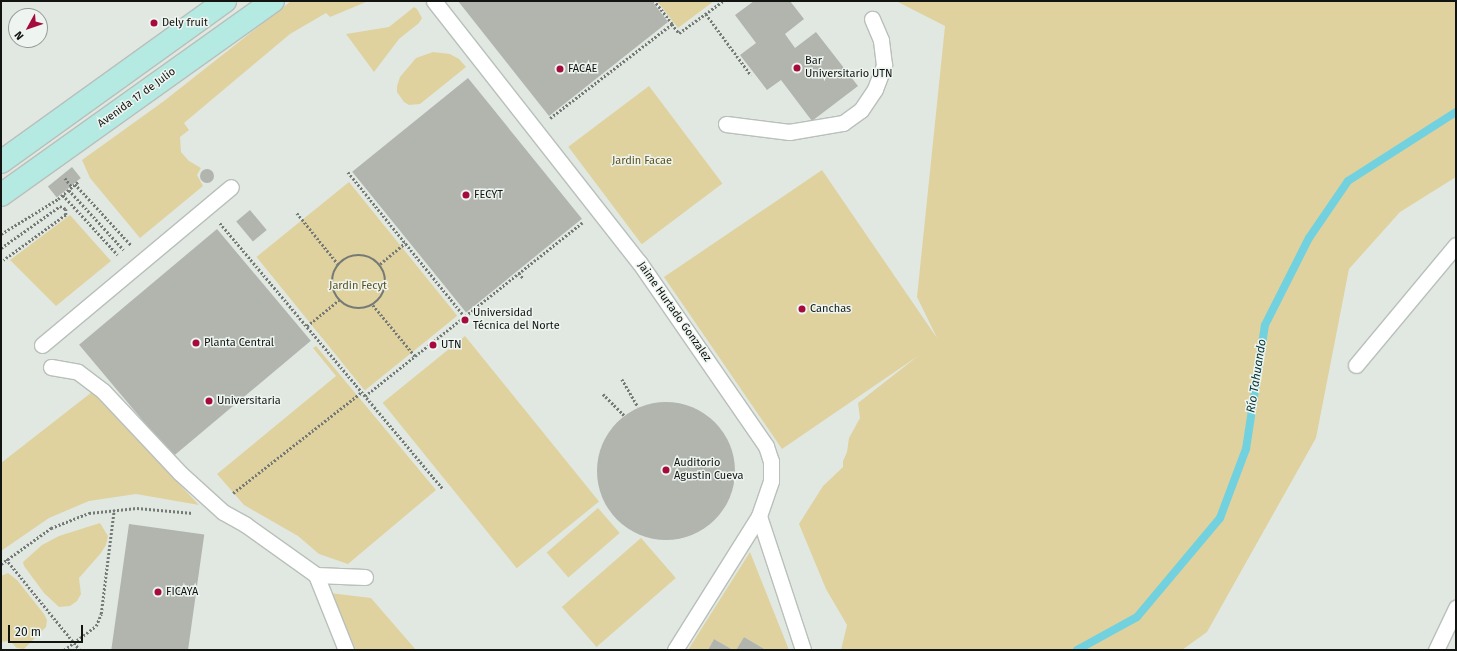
<!DOCTYPE html>
<meta charset="utf-8">
<style>
body{margin:0}
#map{position:relative;width:1457px;height:651px;overflow:hidden;background:#e1e8e2;font-family:"Fira Sans",sans-serif}
div>[style]{position:absolute}
[style*='--x']{left:calc(var(--x)*1px);top:calc(var(--y)*1px);width:calc(var(--w)*1px);rotate:calc(var(--a)*1deg)}
.green>*{inset:0;background:#dfd29f;transform-origin:0 0}
.stream>*{height:8px;margin:-4px;padding:0 4px;transform-origin:4px;border-radius:4px;background:#71d1df}
.building>*{inset:0;background:#b2b5ae;transform-origin:0 0}
.round{border-radius:50%}
.path>*{height:2.5px;margin-top:-1.25px;transform-origin:0;background:repeating-linear-gradient(90deg,#767a76 0 2px,transparent 0 4px)}
.path>.ring{margin:-1.25px;padding:0;box-sizing:content-box;background:none;border:2.5px solid #767a76;border-radius:50%}
.roads{filter:drop-shadow(1px 0 #b9bfba) drop-shadow(-1px 0 #b9bfba) drop-shadow(0 1px #b9bfba) drop-shadow(0 -1px #b9bfba)}
.service>*{height:15px;margin:-7.5px;padding:0 7.5px;transform-origin:7.5px;border-radius:7.5px;background:#fff}
.secondary>*{height:22px;margin:-11px;padding:0 11px;transform-origin:11px;border-radius:11px;background:#b5eae3}
.dots>*{width:11px;height:11px;translate:-50% -50%;box-sizing:border-box;border:2px solid #eef5f0;border-radius:50%}
span{translate:-50% -50%;white-space:nowrap;text-align:center;line-height:1.15;-webkit-text-stroke:3px #eef5f0;paint-order:stroke}
.poi-label{font-size:11px;color:#121412}
.left{translate:0 -50%;text-align:left}
.street-label{font-size:11px;color:#121412}
.park-label{font-size:11px;color:#5d501b}
.water-label{font-size:12px;color:#023338;font-style:italic}
.frame{position:absolute;inset:0;border:2px solid #121412;pointer-events:none}
.north{position:absolute;left:8px;top:8px;width:40px;height:40px;box-sizing:border-box;background:#eef5f0;border:1px solid #969b97;border-radius:50%;rotate:230deg;font-size:11px;font-weight:700;line-height:16px;text-align:center;color:#121412}
.north::after{content:'';display:block;margin:auto;width:14px;height:18px;background:#a50b3d;clip-path:polygon(50% 0,100% 100%,50% 72%,0 100%)}
.scale{position:absolute;left:8px;top:625px;width:75px;height:18px;box-sizing:border-box;border:2px solid #121412;border-top:0;padding-left:5px;font-size:12px;line-height:14px;white-space:nowrap;color:#121412;-webkit-text-stroke:3px #eef5f0;paint-order:stroke}
</style>
<div id="map">
<div class="green">
<div style="clip-path:polygon(291px 1px,375px 1px,366px 2px,330px 17px,326px 13px,290px 34px,184px 123px,189px 130px,180px 137px,181px 152px,189px 161px,201px 168px,197px 175px,203px 186px,140px 238px,90px 178px,82px 160px,164px 101px)"></div>
<div style="clip-path:polygon(657px 1px,714px 1px,678px 28px)"></div>
<div style="clip-path:polygon(896px 1px,1456px 1px,1456px 177px,1400px 212px,1349px 269px,1316px 438px,1207px 632px,1182px 650px,841px 650px,847px 625px,826px 589px,799px 524px,823px 486px,843px 467px,843px 461px,847px 452px,849px 438px,860px 418px,858px 403px,918px 356px,782px 449px,664px 277px,822px 170px,937px 338px,917px 297px,945px 26px)"></div>
<div style="clip-path:polygon(414px 7px,417px 9px,422px 18px,419px 23px,399px 39px,374px 72px,346px 34px,389px 27px)"></div>
<div style="clip-path:polygon(433px 52px,450px 54px,459px 59px,466px 67px,420px 104px,409px 105px,404px 102px,397px 92px,397px 86px,400px 77px,416px 58px)"></div>
<div style="left:649px;top:86px;width:122px;height:101px;rotate:53deg"></div>
<div style="left:349px;top:182px;width:172px;height:119px;rotate:51deg"></div>
<div style="clip-path:polygon(70px 215px,111px 261px,56px 306px,10px 260px)"></div>
<div style="left:465px;top:336px;width:213px;height:106px;rotate:51deg"></div>
<div style="clip-path:polygon(316px 346px,436px 490px,348px 564px,319px 554px,298px 536px,244px 505px,217px 474px,336px 376px,313px 348px)"></div>
<div style="clip-path:polygon(92px 392px,199px 505px,136px 494px,89px 501px,49px 518px,1px 551px,1px 463px)"></div>
<div style="left:598px;top:508px;width:33px;height:68px;rotate:49deg"></div>
<div style="clip-path:polygon(100px 523px,108px 536px,106px 545px,101px 553px,79px 578px,81px 594px,77px 601px,70px 606px,59px 607px,44px 593px,24px 566px,23px 562px,42px 545px,59px 536px)"></div>
<div style="left:641px;top:538px;width:53px;height:105px;rotate:49deg"></div>
<div style="clip-path:polygon(750px 552px,789px 650px,766px 650px,744px 637px,736px 650px,733px 650px,714px 639px,708px 650px,688px 650px)"></div>
<div style="clip-path:polygon(8px 573px,17px 580px,44px 614px,47px 620px,46px 627px,24px 649px,17px 648px,10px 641px,1px 642px,1px 576px)"></div>
<div style="clip-path:polygon(330px 593px,371px 598px,416px 650px,356px 650px)"></div>
</div>
<div class="stream">
<div style="--x:1077;--y:650;--w:68;--a:-28.8"></div>
<div style="--x:1137;--y:617;--w:129;--a:-50"></div>
<div style="--x:1220;--y:518;--w:74;--a:-69.4"></div>
<div style="--x:1246;--y:449;--w:125;--a:-81.3"></div>
<div style="--x:1265;--y:325;--w:97;--a:-63.2"></div>
<div style="--x:1309;--y:238;--w:69;--a:-55.6"></div>
<div style="--x:1348;--y:181;--w:128;--a:-32.6"></div>
</div>
<div class="building">
<div style="clip-path:polygon(458px 1px,652px 1px,668px 22px,549px 116px)"></div>
<div style="clip-path:polygon(754px 1px,790px 1px,804px 19px,785px 34px,795px 48px,816px 32px,858px 86px,812px 121px,781px 80px,767px 90px,740px 55px,756px 43px,735px 15px)"></div>
<div style="left:468px;top:78px;width:181px;height:149px;rotate:51deg"></div>
<div style="left:72px;top:167px;width:14px;height:31px;rotate:51deg"></div>
<div class="round" style="left:200px;top:169px;width:14px;height:14px"></div>
<div style="left:250px;top:210px;width:26px;height:18px;rotate:50deg"></div>
<div style="left:217px;top:229px;width:146px;height:180px;rotate:50deg"></div>
<div class="round" style="left:597px;top:402px;width:138px;height:138px"></div>
<div style="left:129px;top:524px;width:76px;height:127px;rotate:8deg"></div>
<div style="clip-path:polygon(744px 637px,766px 650px,736px 650px)"></div>
<div style="clip-path:polygon(714px 639px,733px 650px,708px 650px)"></div>
</div>
<div class="path">
<div style="--x:706;--y:14;--w:76;--a:53.6"></div>
<div style="--x:672;--y:24;--w:11;--a:52"></div>
<div style="--x:679;--y:33;--w:54;--a:-36"></div>
<div style="--x:550;--y:118;--w:154;--a:-37.6"></div>
<div style="--x:672;--y:24;--w:29;--a:-128"></div>
<div style="--x:348;--y:172;--w:185;--a:51.1"></div>
<div style="--x:65;--y:178;--w:11;--a:52"></div>
<div style="--x:75;--y:184;--w:83;--a:47.4"></div>
<div style="--x:69;--y:190;--w:81;--a:47.5"></div>
<div style="--x:63;--y:195;--w:81;--a:47.5"></div>
<div style="--x:297;--y:213;--w:65;--a:51.2"></div>
<div style="--x:220;--y:223;--w:347;--a:50"></div>
<div style="--x:1;--y:234;--w:67;--a:-31.6"></div>
<div style="--x:58;--y:199;--w:28;--a:-41"></div>
<div style="--x:1;--y:248;--w:72;--a:-35.4"></div>
<div style="--x:60;--y:206;--w:7;--a:27"></div>
<div style="--x:66;--y:209;--w:6;--a:90"></div>
<div style="--x:66;--y:215;--w:77;--a:144"></div>
<div class="ring" style="left:332px;top:255px;width:51.5px;height:51.5px"></div>
<div style="--x:380;--y:264;--w:33;--a:-40"></div>
<div style="--x:519;--y:273;--w:6;--a:51"></div>
<div style="--x:373;--y:305;--w:66;--a:50.5"></div>
<div style="--x:307;--y:326;--w:41;--a:-39.1"></div>
<div style="--x:622;--y:379;--w:32;--a:60"></div>
<div style="--x:603;--y:394;--w:30;--a:45"></div>
<div style="--x:365;--y:396;--w:278;--a:-38.6"></div>
<div style="--x:233;--y:493;--w:164;--a:-38.1"></div>
<div style="--x:6;--y:559;--w:117;--a:50.9"></div>
<div style="--x:1;--y:564;--w:62;--a:-35.8"></div>
<div style="--x:51;--y:528;--w:41;--a:-21.5"></div>
<div style="--x:89;--y:513;--w:48;--a:-5.9"></div>
<div style="--x:137;--y:508;--w:56;--a:5.1"></div>
<div style="--x:64;--y:650;--w:40;--a:-37"></div>
<div style="--x:96;--y:626;--w:13;--a:-67"></div>
<div style="--x:101;--y:614;--w:105;--a:-82.9"></div>
</div>
<div class="roads">
<div class="service">
<div style="--x:434;--y:1;--w:332;--a:51.9"></div>
<div style="--x:639;--y:262;--w:224;--a:55.4"></div>
<div style="--x:766;--y:446;--w:16;--a:72"></div>
<div style="--x:771;--y:461;--w:20;--a:90"></div>
<div style="--x:771;--y:481;--w:37;--a:109"></div>
<div style="--x:759;--y:516;--w:158;--a:122.1"></div>
<div style="--x:726;--y:124;--w:64;--a:7.2"></div>
<div style="--x:789;--y:132;--w:55;--a:-9.5"></div>
<div style="--x:843;--y:123;--w:22;--a:-36"></div>
<div style="--x:861;--y:110;--w:25;--a:-56"></div>
<div style="--x:875;--y:89;--w:26;--a:-69"></div>
<div style="--x:884;--y:65;--w:25;--a:-97"></div>
<div style="--x:881;--y:40;--w:23;--a:-113"></div>
<div style="--x:42;--y:345;--w:246;--a:-39.9"></div>
<div style="--x:1356;--y:365;--w:156;--a:-50.2"></div>
<div style="--x:51;--y:367;--w:27;--a:10"></div>
<div style="--x:78;--y:372;--w:31;--a:37"></div>
<div style="--x:103;--y:391;--w:112;--a:46.8"></div>
<div style="--x:180;--y:473;--w:58;--a:42.2"></div>
<div style="--x:223;--y:512;--w:26;--a:29"></div>
<div style="--x:246;--y:525;--w:86;--a:35.5"></div>
<div style="--x:316;--y:575;--w:49;--a:2.3"></div>
<div style="--x:759;--y:516;--w:141;--a:71.8"></div>
<div style="--x:316;--y:575;--w:81;--a:68.2"></div>
<div style="--x:1436;--y:650;--w:47;--a:-64.5"></div>
</div>
<div class="secondary">
<div style="--x:1;--y:162;--w:276;--a:-35.7"></div>
<div style="--x:1;--y:195;--w:334;--a:-35.5"></div>
</div>
</div>
<div class="dots">
<div style="left:154px;top:23px;background:#a50b3d"></div>
<div style="left:797px;top:68px;background:#a50b3d"></div>
<div style="left:560px;top:69px;background:#a50b3d"></div>
<div style="left:466px;top:195px;background:#a50b3d"></div>
<div style="left:802px;top:309px;background:#a50b3d"></div>
<div style="left:465px;top:320px;background:#a50b3d"></div>
<div style="left:196px;top:343px;background:#a50b3d"></div>
<div style="left:433px;top:345px;background:#a50b3d"></div>
<div style="left:209px;top:401px;background:#a50b3d"></div>
<div style="left:666px;top:470px;background:#a50b3d"></div>
<div style="left:158px;top:592px;background:#a50b3d"></div>
</div>
<div class="poi-label">
<span class="left" style="left:162px;top:23px">Dely fruit</span>
<span class="left" style="left:805px;top:68px">Bar<br>Universitario UTN</span>
<span class="left" style="left:568px;top:69px">FACAE</span>
<span class="left" style="left:474px;top:195px">FECYT</span>
<span class="left" style="left:810px;top:309px">Canchas</span>
<span class="left" style="left:473px;top:320px">Universidad<br>Técnica del Norte</span>
<span class="left" style="left:204px;top:343px">Planta Central</span>
<span class="left" style="left:441px;top:345px">UTN</span>
<span class="left" style="left:217px;top:401px">Universitaria</span>
<span class="left" style="left:674px;top:470px">Auditorio<br>Agustin Cueva</span>
<span class="left" style="left:166px;top:592px">FICAYA</span>
</div>
<div class="street-label">
<span style="left:137px;top:98px;rotate:-36deg">Avenida 17 de Julio</span>
<span style="left:674px;top:312px;rotate:55deg">Jaime Hurtado Gonzalez</span>
</div>
<div class="park-label">
<span style="left:642px;top:161px">Jardin Facae</span>
<span style="left:358px;top:286px">Jardin Fecyt</span>
</div>
<div class="water-label">
<span style="left:1257px;top:376px;rotate:-81deg">Río Tahuando</span>
</div>
<div class="frame"></div>
<div class="north">N</div>
<div class="scale">20 m</div>
</div>
